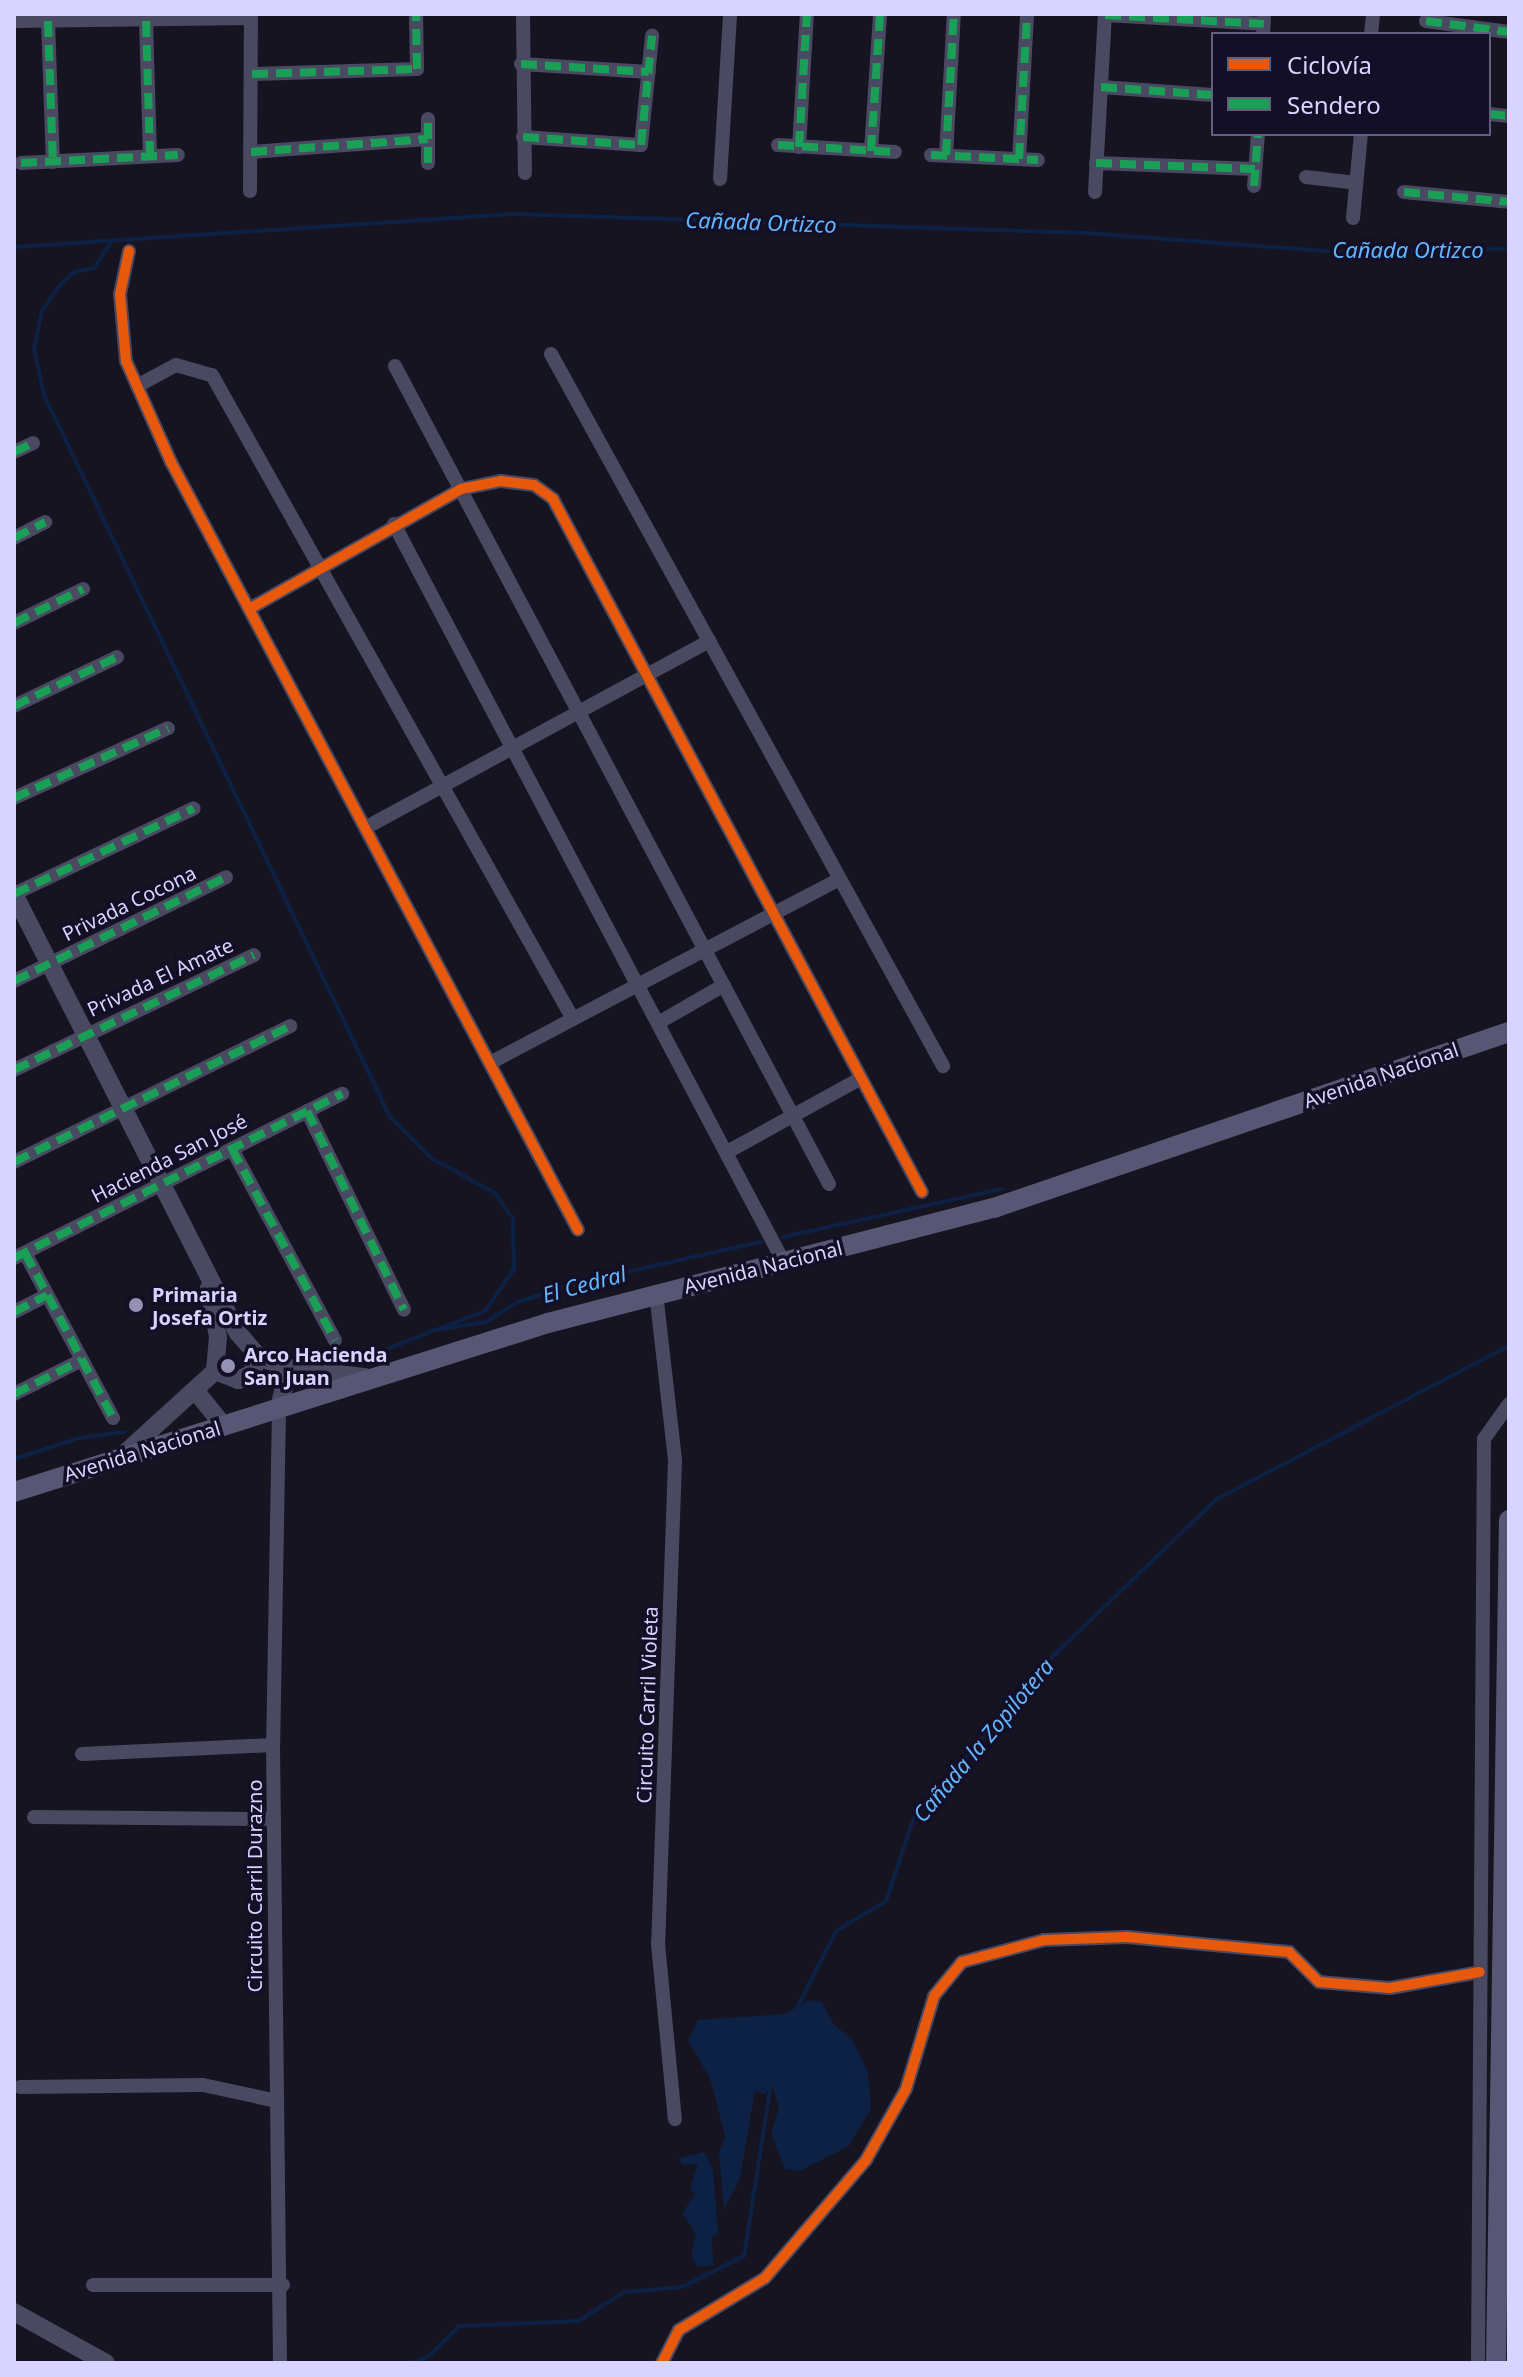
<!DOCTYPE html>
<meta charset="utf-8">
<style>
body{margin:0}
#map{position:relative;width:1523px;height:2377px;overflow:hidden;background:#161421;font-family:"Noto Sans",sans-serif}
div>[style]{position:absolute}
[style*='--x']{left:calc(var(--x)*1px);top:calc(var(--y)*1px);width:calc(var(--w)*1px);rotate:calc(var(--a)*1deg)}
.water>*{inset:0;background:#0d2144}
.stream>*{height:4px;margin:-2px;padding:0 2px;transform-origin:2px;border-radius:2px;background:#0d2144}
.minor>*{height:14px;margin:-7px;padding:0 7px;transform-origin:7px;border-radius:7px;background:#4a4962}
.tertiary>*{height:18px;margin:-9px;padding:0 9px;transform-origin:9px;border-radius:9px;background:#4a4962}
.secondary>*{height:20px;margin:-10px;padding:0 10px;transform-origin:10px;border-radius:10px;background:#575674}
.quiet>*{height:8px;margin-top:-4px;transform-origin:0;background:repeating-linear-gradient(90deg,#1a9f57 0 16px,transparent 0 24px)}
.cycleway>*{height:10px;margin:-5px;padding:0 5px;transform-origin:5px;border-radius:5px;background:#e8590c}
.dots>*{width:22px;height:22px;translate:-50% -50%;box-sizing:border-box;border:4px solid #130f26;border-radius:50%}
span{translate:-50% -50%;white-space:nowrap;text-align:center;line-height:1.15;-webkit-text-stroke:7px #130f26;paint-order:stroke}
.street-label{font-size:20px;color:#d9d4ff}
.poi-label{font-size:20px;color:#d9d4ff;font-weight:700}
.left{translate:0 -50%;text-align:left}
.water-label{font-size:22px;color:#62b6ff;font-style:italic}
.frame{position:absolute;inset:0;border:16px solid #d9d4ff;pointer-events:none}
.legend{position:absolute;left:1211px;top:32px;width:280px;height:104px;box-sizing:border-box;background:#130f26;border:2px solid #625e7d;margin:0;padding:10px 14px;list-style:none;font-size:24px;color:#d9d4ff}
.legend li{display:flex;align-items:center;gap:16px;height:40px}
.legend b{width:40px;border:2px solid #625e7d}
</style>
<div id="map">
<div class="water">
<div style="clip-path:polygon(809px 2000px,822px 2002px,833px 2024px,852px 2039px,868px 2073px,871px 2109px,849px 2146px,800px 2171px,785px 2169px,771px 2133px,779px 2107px,772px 2085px,765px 2094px,755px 2091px,740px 2178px,724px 2210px,719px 2154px,725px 2136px,710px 2078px,688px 2041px,698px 2020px,785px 2014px)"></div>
<div style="clip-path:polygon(704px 2152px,713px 2170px,718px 2233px,712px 2237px,713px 2265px,698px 2267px,691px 2257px,696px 2233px,682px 2213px,695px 2195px,690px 2188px,698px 2164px,682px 2165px,679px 2158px)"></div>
</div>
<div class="stream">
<div style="--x:112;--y:241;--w:32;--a:124"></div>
<div style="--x:94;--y:268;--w:20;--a:169"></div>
<div style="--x:74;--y:272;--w:19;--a:137"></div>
<div style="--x:60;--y:285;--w:32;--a:125"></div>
<div style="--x:42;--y:311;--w:39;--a:102"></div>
<div style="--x:34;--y:349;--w:47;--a:77.7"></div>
<div style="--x:44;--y:395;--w:801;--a:64.4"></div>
<div style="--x:390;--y:1117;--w:58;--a:45"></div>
<div style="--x:431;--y:1158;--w:73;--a:28.7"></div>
<div style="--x:495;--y:1193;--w:32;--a:55"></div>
<div style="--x:513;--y:1219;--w:50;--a:88.9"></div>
<div style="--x:514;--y:1269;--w:51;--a:124.6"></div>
<div style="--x:485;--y:1311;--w:117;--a:158.9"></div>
<div style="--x:14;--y:247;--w:501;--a:-3.78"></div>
<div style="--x:514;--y:214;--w:572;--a:1.9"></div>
<div style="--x:1086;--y:233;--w:255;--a:4.3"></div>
<div style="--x:1340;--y:252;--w:169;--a:-1"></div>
<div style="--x:783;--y:1237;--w:224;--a:-12.4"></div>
<div style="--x:430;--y:1331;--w:57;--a:-9.1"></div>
<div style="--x:486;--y:1322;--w:38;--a:-32"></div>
<div style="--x:518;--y:1302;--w:62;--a:-17.9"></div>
<div style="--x:577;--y:1283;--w:189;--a:-12.6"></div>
<div style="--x:14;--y:1459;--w:68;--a:-17.9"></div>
<div style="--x:79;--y:1438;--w:46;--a:-7.4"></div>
<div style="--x:797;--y:2008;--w:86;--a:-63.1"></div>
<div style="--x:836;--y:1931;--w:58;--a:-31"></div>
<div style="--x:886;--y:1901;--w:89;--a:-71.6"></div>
<div style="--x:914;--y:1817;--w:211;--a:-49.2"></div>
<div style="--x:1052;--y:1657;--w:228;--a:-43.8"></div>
<div style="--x:1217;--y:1499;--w:330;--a:-27.7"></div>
<div style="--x:413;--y:2363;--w:17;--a:-24"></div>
<div style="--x:429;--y:2356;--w:42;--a:-45"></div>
<div style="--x:459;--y:2326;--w:119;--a:-2.4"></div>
<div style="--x:578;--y:2321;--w:54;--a:-32.2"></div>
<div style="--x:624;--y:2292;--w:58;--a:-4.9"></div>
<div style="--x:682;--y:2287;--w:69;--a:-26.6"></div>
<div style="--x:744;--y:2256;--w:174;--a:-81.1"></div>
</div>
<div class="minor">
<div style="--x:523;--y:14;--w:159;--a:89.3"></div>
<div style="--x:1105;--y:15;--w:159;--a:3.2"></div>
<div style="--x:14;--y:21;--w:237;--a:-0.7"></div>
<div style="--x:48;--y:21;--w:141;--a:88"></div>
<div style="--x:146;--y:21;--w:135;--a:88.3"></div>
<div style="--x:1426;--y:21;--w:84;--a:7.5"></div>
<div style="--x:1263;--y:34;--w:20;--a:-87"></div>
<div style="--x:1371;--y:34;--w:20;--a:-84"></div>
<div style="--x:521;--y:64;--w:128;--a:3.6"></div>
<div style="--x:252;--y:74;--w:165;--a:-1.7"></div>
<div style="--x:417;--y:69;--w:55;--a:-91"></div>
<div style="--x:1101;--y:87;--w:112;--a:4.1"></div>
<div style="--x:1489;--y:114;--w:20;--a:6"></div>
<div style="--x:523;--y:137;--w:118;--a:3.9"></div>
<div style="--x:641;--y:145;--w:110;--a:-84.2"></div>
<div style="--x:778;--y:145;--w:117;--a:3.4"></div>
<div style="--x:799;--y:147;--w:133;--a:-86.6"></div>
<div style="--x:871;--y:151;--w:137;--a:-86.2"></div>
<div style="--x:251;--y:152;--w:177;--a:-4.2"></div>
<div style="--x:931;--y:155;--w:107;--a:2.7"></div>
<div style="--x:946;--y:155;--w:141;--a:-86.8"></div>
<div style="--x:1019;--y:159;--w:145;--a:-86.8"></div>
<div style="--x:21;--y:163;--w:157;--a:-2.9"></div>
<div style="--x:428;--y:163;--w:44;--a:-90"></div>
<div style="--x:1096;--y:163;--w:159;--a:2.2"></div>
<div style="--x:1306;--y:177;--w:50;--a:6.8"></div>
<div style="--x:720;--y:179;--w:165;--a:-86.5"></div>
<div style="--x:1254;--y:186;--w:52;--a:-85.6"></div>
<div style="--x:250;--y:191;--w:177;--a:-89.7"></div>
<div style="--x:1095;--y:192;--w:178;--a:-86.8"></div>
<div style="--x:1404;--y:192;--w:105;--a:5.4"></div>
<div style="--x:1353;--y:218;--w:84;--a:-84.6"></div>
<div style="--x:129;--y:251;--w:44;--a:101.8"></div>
<div style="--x:120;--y:294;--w:67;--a:84.9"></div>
<div style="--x:126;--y:361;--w:111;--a:66"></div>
<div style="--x:171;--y:462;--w:869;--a:62.08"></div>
<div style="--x:551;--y:354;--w:813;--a:61.16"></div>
<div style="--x:395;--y:366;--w:926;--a:62.05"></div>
<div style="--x:137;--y:386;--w:44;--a:-28.3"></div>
<div style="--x:176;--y:365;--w:37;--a:16"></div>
<div style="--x:212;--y:375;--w:738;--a:60.73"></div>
<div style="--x:573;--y:1019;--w:94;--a:152.1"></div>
<div style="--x:14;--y:452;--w:21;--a:-25"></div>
<div style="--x:394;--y:524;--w:833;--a:62.17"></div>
<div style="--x:14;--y:538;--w:35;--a:-27"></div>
<div style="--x:249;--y:609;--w:244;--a:-29.5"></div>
<div style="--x:461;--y:489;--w:41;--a:-11.3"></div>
<div style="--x:501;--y:481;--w:33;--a:7"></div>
<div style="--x:534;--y:485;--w:24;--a:36"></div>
<div style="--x:553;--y:499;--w:785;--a:61.97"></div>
<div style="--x:14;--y:623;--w:77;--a:-26.2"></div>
<div style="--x:14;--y:706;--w:114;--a:-25.4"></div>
<div style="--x:14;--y:798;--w:169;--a:-24.4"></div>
<div style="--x:365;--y:828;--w:392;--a:-28.5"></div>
<div style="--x:14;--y:894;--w:199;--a:-25.5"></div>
<div style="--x:14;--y:981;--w:236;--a:-26.1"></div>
<div style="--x:573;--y:1019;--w:301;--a:-27.7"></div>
<div style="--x:658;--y:1023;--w:76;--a:-29.9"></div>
<div style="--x:14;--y:1070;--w:266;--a:-25.6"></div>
<div style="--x:307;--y:1111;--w:221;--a:64"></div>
<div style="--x:232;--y:1149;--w:217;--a:61.7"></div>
<div style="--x:727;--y:1152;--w:149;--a:-28.8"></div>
<div style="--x:14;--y:1162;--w:308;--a:-26.2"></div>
<div style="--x:25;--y:1253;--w:187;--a:61.9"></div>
<div style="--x:14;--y:1258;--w:367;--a:-26.6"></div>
<div style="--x:656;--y:1293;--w:169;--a:83.5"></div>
<div style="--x:675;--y:1461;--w:483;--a:92"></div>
<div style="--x:658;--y:1944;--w:176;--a:84.5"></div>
<div style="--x:14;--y:1312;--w:37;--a:-27"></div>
<div style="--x:14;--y:1394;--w:76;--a:-26.6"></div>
<div style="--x:279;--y:1409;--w:336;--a:91"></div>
<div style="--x:273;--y:1745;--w:618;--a:89.35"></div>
<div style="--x:82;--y:1754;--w:191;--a:-2.7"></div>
<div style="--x:34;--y:1817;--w:240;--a:0.5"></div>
<div style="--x:20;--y:2087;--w:183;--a:-0.6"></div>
<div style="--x:203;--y:2085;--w:76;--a:12.2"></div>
<div style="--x:93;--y:2285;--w:190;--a:0"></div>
<div style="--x:662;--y:2363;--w:37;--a:-63"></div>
<div style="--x:679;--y:2330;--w:100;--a:-31.2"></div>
<div style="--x:765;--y:2278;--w:155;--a:-49.4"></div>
<div style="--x:866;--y:2160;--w:81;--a:-60.6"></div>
<div style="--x:906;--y:2089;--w:97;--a:-73.2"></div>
<div style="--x:934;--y:1996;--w:44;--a:-50.5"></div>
<div style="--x:962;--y:1962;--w:85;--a:-15"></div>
<div style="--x:1044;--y:1940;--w:83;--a:-2.1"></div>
<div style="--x:1127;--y:1937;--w:163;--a:5.3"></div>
<div style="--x:1289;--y:1952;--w:42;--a:45"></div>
<div style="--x:1319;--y:1982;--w:71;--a:4.8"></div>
<div style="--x:1390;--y:1988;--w:91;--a:-10.1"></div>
<div style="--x:1478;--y:2363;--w:924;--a:-89.63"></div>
<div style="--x:1484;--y:1439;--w:43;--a:-54.5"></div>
</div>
<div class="tertiary">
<div style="--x:14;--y:894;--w:493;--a:63"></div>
<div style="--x:238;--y:1333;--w:32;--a:49"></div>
<div style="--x:259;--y:1357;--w:31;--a:21"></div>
<div style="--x:288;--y:1368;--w:78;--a:6.7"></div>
<div style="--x:215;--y:1371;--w:25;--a:21"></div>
<div style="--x:238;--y:1380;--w:14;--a:-25"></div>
<div style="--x:251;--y:1374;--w:19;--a:-65"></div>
<div style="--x:198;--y:1394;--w:40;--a:51"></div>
<div style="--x:279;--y:1409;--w:42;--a:-77.6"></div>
<div style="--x:122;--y:1456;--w:126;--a:-42.4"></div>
<div style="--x:215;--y:1371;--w:34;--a:-85"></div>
<div style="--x:218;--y:1337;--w:50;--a:-100.4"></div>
<div style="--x:14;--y:2312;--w:105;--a:29"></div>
</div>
<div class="secondary">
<div style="--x:14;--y:1492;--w:560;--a:-17.56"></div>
<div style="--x:548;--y:1323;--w:461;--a:-14.5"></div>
<div style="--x:994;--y:1208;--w:544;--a:-18.87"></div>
<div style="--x:1496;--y:2363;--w:843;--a:-89.12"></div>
</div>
<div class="quiet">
<div style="--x:1105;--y:15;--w:159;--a:3.2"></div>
<div style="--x:48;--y:21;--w:141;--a:88"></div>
<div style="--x:146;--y:21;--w:135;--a:88.3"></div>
<div style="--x:1426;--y:21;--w:84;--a:7.5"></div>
<div style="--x:521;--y:64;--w:128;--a:3.6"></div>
<div style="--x:252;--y:74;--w:165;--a:-1.7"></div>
<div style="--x:417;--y:69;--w:55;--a:-91"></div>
<div style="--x:1101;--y:87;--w:112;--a:4.1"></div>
<div style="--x:1489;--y:114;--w:20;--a:6"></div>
<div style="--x:523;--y:137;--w:118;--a:3.9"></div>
<div style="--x:641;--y:145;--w:110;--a:-84.2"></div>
<div style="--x:778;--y:145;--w:117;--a:3.4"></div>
<div style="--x:799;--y:147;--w:133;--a:-86.6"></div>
<div style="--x:871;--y:151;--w:137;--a:-86.2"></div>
<div style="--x:251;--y:152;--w:177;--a:-4.2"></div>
<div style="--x:931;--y:155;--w:107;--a:2.7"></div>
<div style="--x:946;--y:155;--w:141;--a:-86.8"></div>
<div style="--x:1019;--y:159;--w:145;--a:-86.8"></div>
<div style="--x:21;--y:163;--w:157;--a:-2.9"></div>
<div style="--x:428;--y:163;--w:44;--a:-90"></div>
<div style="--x:1096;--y:163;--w:159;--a:2.2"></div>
<div style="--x:1254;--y:186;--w:52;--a:-85.6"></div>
<div style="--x:1404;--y:192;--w:105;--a:5.4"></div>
<div style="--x:14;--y:452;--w:21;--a:-25"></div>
<div style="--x:14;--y:538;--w:35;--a:-27"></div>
<div style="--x:14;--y:623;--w:77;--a:-26.2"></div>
<div style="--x:14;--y:706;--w:114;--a:-25.4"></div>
<div style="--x:14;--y:798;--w:169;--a:-24.4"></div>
<div style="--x:14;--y:894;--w:199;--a:-25.5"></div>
<div style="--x:14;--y:981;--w:236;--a:-26.1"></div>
<div style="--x:14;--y:1070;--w:266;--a:-25.6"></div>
<div style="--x:307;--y:1111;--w:221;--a:64"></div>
<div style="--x:232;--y:1149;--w:217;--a:61.7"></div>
<div style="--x:14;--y:1162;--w:308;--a:-26.2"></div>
<div style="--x:25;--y:1253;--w:187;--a:61.9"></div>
<div style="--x:14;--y:1258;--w:367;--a:-26.6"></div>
<div style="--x:14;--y:1312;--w:37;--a:-27"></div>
<div style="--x:14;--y:1394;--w:76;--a:-26.6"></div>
</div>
<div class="cycleway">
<div style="--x:129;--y:251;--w:44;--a:101.8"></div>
<div style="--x:120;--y:294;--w:67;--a:84.9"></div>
<div style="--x:126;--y:361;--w:111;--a:66"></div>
<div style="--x:171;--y:462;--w:869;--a:62.08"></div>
<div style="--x:249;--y:609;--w:244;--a:-29.5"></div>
<div style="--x:461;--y:489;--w:41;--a:-11.3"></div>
<div style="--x:501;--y:481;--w:33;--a:7"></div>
<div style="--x:534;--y:485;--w:24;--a:36"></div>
<div style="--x:553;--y:499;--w:785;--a:61.97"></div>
<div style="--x:662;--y:2363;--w:37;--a:-63"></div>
<div style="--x:679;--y:2330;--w:100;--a:-31.2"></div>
<div style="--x:765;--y:2278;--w:155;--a:-49.4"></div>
<div style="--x:866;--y:2160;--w:81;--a:-60.6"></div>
<div style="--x:906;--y:2089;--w:97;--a:-73.2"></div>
<div style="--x:934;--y:1996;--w:44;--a:-50.5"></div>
<div style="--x:962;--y:1962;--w:85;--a:-15"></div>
<div style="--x:1044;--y:1940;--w:83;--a:-2.1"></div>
<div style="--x:1127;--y:1937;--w:163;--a:5.3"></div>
<div style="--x:1289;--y:1952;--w:42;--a:45"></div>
<div style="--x:1319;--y:1982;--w:71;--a:4.8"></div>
<div style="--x:1390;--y:1988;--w:91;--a:-10.1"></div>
</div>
<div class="dots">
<div style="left:136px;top:1305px;background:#9591b1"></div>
<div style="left:228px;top:1366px;background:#9591b1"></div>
</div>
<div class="street-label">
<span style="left:129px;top:903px;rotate:-26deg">Privada Cocona</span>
<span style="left:160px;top:977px;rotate:-25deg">Privada El Amate</span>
<span style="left:1381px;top:1075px;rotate:-19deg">Avenida Nacional</span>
<span style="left:169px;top:1158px;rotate:-27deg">Hacienda San José</span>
<span style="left:763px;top:1267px;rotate:-14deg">Avenida Nacional</span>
<span style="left:142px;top:1451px;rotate:-17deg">Avenida Nacional</span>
<span style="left:647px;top:1705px;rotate:-88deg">Circuito Carril Violeta</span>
<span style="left:254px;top:1886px;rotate:-90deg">Circuito Carril Durazno</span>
</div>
<div class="poi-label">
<span class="left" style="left:152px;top:1306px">Primaria<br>Josefa Ortiz</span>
<span class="left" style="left:244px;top:1366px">Arco Hacienda<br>San Juan</span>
</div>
<div class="water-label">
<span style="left:761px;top:222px;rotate:2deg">Cañada Ortizco</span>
<span style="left:1408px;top:250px">Cañada Ortizco</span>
<span style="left:584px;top:1284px;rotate:-15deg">El Cedral</span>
<span style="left:983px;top:1740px;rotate:-50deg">Cañada la Zopilotera</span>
</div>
<div class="frame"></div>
<ul class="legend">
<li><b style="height:10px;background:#e8590c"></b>Ciclovía</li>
<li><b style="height:10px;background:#1a9f57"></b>Sendero</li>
</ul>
</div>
